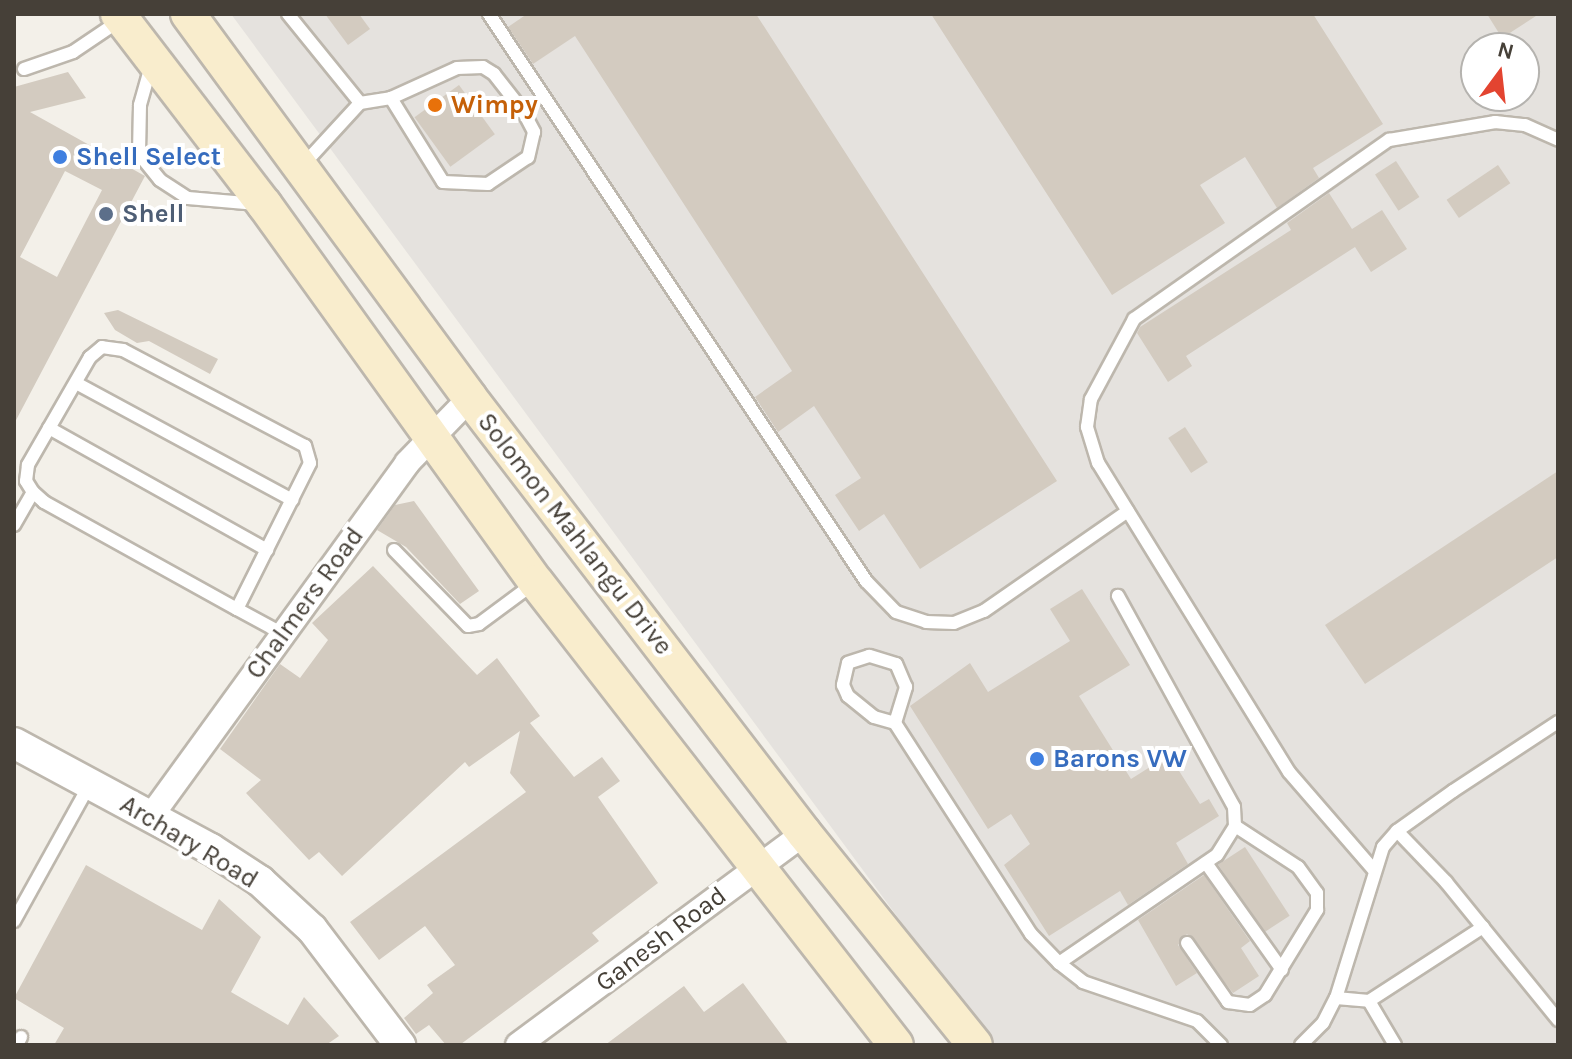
<!DOCTYPE html>
<style>
body{margin:0}
#map{position:relative;width:1572px;height:1059px;overflow:hidden;background:#f3f0e9;font-family:Karla,sans-serif}
div>[style]{position:absolute}
[style*='--x']{left:calc(var(--x)*1px);top:calc(var(--y)*1px);width:calc(var(--w)*1px);rotate:calc(var(--a)*1deg)}
.industrial>*{inset:0;background:#e5e2de}
.building>*{inset:0;background:#d3cbc0;transform-origin:0 0}
.roads{filter:drop-shadow(2px 0 #bdb7ad) drop-shadow(-2px 0 #bdb7ad) drop-shadow(0 2px #bdb7ad) drop-shadow(0 -2px #bdb7ad)}
.service>*{height:12px;margin:-6px;padding:0 6px;transform-origin:6px;border-radius:6px;background:#fff}
.minor>*{height:24px;margin:-12px;padding:0 12px;transform-origin:12px;border-radius:12px;background:#fff}
.tertiary>*{height:30px;margin:-15px;padding:0 15px;transform-origin:15px;border-radius:15px;background:#fff}
.secondary>*{height:34px;margin:-17px;padding:0 17px;transform-origin:17px;border-radius:17px;background:#f9edcd}
.dots>*{width:22px;height:22px;translate:-50% -50%;box-sizing:border-box;border:4px solid #fff;border-radius:50%}
span{translate:-50% -50%;white-space:nowrap;text-align:center;line-height:1.15;-webkit-text-stroke:8px #fff;paint-order:stroke}
.food-label{font-size:26px;color:#c56008;font-weight:700}
.left{translate:0 -50%;text-align:left}
.shop-label{font-size:26px;color:#366cbe;font-weight:700}
.service-label{font-size:26px;color:#4e5e75;font-weight:700}
.street-label{font-size:26px;color:#464038}
.frame{position:absolute;inset:0;border:16px solid #464038;pointer-events:none}
.north{position:absolute;left:1460px;top:32px;width:80px;height:80px;box-sizing:border-box;background:#fff;border:2px solid #b5b3af;border-radius:50%;rotate:15deg;font-size:22px;font-weight:700;line-height:32px;text-align:center;color:#464038}
.north::after{content:'';display:block;margin:auto;width:28px;height:36px;background:#e34430;clip-path:polygon(50% 0,100% 100%,50% 72%,0 100%)}
</style>
<div id="map">
<div class="industrial">
<div style="clip-path:polygon(evenodd,231px 14px,1558px 14px,1558px 1045px,992px 1045px,231px 14px,1476px 48px,1524px 48px,1524px 96px,1476px 96px,1476px 48px)"></div>
</div>
<div class="building">
<div style="clip-path:polygon(325px 14px,359px 14px,370px 29px,348px 45px)"></div>
<div style="clip-path:polygon(527px 14px,756px 14px,1057px 481px,920px 569px,884px 514px,859px 531px,835px 495px,861px 478px,814px 406px,778px 432px,755px 397px,792px 371px,575px 36px,533px 64px,508px 27px)"></div>
<div style="clip-path:polygon(931px 14px,1313px 14px,1383px 124px,1313px 168px,1319px 178px,1277px 208px,1245px 157px,1200px 185px,1225px 223px,1112px 295px)"></div>
<div style="clip-path:polygon(1487px 14px,1539px 14px,1502px 38px)"></div>
<div style="clip-path:polygon(evenodd,68px 72px,86px 98px,30px 112px,145px 176px,14px 424px,14px 87px,68px 72px,65px 171px,102px 190px,57px 277px,20px 257px,65px 171px)"></div>
<div style="left:459px;top:85px;width:61px;height:55px;rotate:54deg"></div>
<div style="left:1396px;top:161px;width:43px;height:25px;rotate:57deg"></div>
<div style="left:1498px;top:165px;width:22px;height:62px;rotate:56deg"></div>
<div style="clip-path:polygon(1329px 193px,1352px 229px,1382px 210px,1407px 249px,1371px 272px,1355px 247px,1186px 356px,1192px 366px,1168px 382px,1137px 333px,1140px 327px,1291px 230px,1287px 223px)"></div>
<div style="clip-path:polygon(118px 310px,218px 359px,210px 374px,149px 341px,137px 343px,115px 330px,104px 313px)"></div>
<div style="left:1185px;top:427px;width:42px;height:20px;rotate:57deg"></div>
<div style="clip-path:polygon(1558px 471px,1558px 557px,1365px 684px,1325px 625px)"></div>
<div style="clip-path:polygon(414px 501px,479px 591px,460px 604px,406px 547px,377px 530px,395px 505px)"></div>
<div style="clip-path:polygon(373px 566px,477px 675px,497px 658px,540px 716px,530px 723px,574px 777px,602px 757px,620px 781px,598px 797px,658px 883px,592px 933px,599px 941px,461px 1044px,446px 1045px,429px 1025px,416px 1034px,404px 1018px,433px 993px,427px 985px,455px 965px,425px 926px,379px 960px,350px 922px,526px 792px,510px 773px,520px 731px,469px 767px,465px 762px,342px 876px,319px 852px,309px 860px,246px 793px,261px 780px,220px 749px,280px 664px,300px 678px,328px 640px,312px 623px)"></div>
<div style="clip-path:polygon(1082px 589px,1130px 665px,1079px 696px,1131px 779px,1169px 755px,1200px 804px,1209px 799px,1219px 816px,1176px 843px,1188px 864px,1128px 905px,1120px 891px,1049px 936px,1004px 865px,1030px 844px,1011px 814px,988px 829px,910px 706px,970px 663px,988px 692px,1070px 641px,1050px 609px)"></div>
<div style="left:1245px;top:847px;width:82px;height:32px;rotate:57deg"></div>
<div style="clip-path:polygon(86px 865px,202px 930px,219px 899px,261px 937px,231px 992px,288px 1025px,304px 997px,339px 1036px,326px 1045px,54px 1045px,64px 1028px,14px 998px)"></div>
<div style="clip-path:polygon(1204px 875px,1250px 941px,1241px 948px,1259px 976px,1233px 993px,1187px 934px,1178px 945px,1197px 973px,1176px 986px,1138px 920px)"></div>
<div style="clip-path:polygon(743px 983px,789px 1045px,605px 1045px,684px 986px,704px 1012px)"></div>
</div>
<div class="roads">
<div class="service">
<div style="--x:288;--y:14;--w:114;--a:51"></div>
<div style="--x:360;--y:103;--w:84;--a:132.6"></div>
<div style="--x:489;--y:14;--w:681;--a:56.38"></div>
<div style="--x:866;--y:581;--w:43;--a:45.9"></div>
<div style="--x:896;--y:612;--w:32;--a:18"></div>
<div style="--x:926;--y:622;--w:28;--a:2"></div>
<div style="--x:954;--y:623;--w:32;--a:-22"></div>
<div style="--x:984;--y:611;--w:175;--a:-34.8"></div>
<div style="--x:151;--y:66;--w:41;--a:105.8"></div>
<div style="--x:140;--y:105;--w:49;--a:91.2"></div>
<div style="--x:139;--y:154;--w:33;--a:51"></div>
<div style="--x:160;--y:180;--w:33;--a:33"></div>
<div style="--x:188;--y:198;--w:69;--a:5"></div>
<div style="--x:24;--y:69;--w:52;--a:-19.1"></div>
<div style="--x:73;--y:52;--w:55;--a:-34"></div>
<div style="--x:360;--y:103;--w:31;--a:-9"></div>
<div style="--x:391;--y:98;--w:72;--a:-24.4"></div>
<div style="--x:457;--y:68;--w:26;--a:-2"></div>
<div style="--x:483;--y:67;--w:13;--a:32"></div>
<div style="--x:494;--y:74;--w:47;--a:51.9"></div>
<div style="--x:523;--y:111;--w:24;--a:62"></div>
<div style="--x:534;--y:132;--w:26;--a:103"></div>
<div style="--x:528;--y:157;--w:48;--a:146"></div>
<div style="--x:488;--y:184;--w:45;--a:-177.5"></div>
<div style="--x:443;--y:182;--w:99;--a:-121.8"></div>
<div style="--x:76;--y:383;--w:246;--a:28.4"></div>
<div style="--x:49;--y:428;--w:250;--a:29.2"></div>
<div style="--x:14;--y:525;--w:38;--a:-60"></div>
<div style="--x:394;--y:550;--w:106;--a:45.8"></div>
<div style="--x:468;--y:626;--w:11;--a:-10"></div>
<div style="--x:479;--y:624;--w:67;--a:-36.5"></div>
<div style="--x:237;--y:609;--w:163;--a:-63.4"></div>
<div style="--x:310;--y:463;--w:18;--a:-106"></div>
<div style="--x:305;--y:446;--w:206;--a:-152.2"></div>
<div style="--x:123;--y:350;--w:21;--a:-172"></div>
<div style="--x:102;--y:347;--w:16;--a:140"></div>
<div style="--x:90;--y:357;--w:125;--a:119.9"></div>
<div style="--x:28;--y:465;--w:16;--a:97"></div>
<div style="--x:26;--y:481;--w:13;--a:58"></div>
<div style="--x:33;--y:492;--w:15;--a:42"></div>
<div style="--x:44;--y:502;--w:221;--a:29"></div>
<div style="--x:237;--y:609;--w:52;--a:28.5"></div>
<div style="--x:895;--y:723;--w:38;--a:-73"></div>
<div style="--x:906;--y:687;--w:25;--a:-113"></div>
<div style="--x:896;--y:664;--w:28;--a:-163"></div>
<div style="--x:869;--y:656;--w:22;--a:162"></div>
<div style="--x:848;--y:663;--w:23;--a:103"></div>
<div style="--x:843;--y:685;--w:12;--a:66"></div>
<div style="--x:848;--y:696;--w:33;--a:39"></div>
<div style="--x:874;--y:717;--w:22;--a:16"></div>
<div style="--x:895;--y:723;--w:251;--a:57.2"></div>
<div style="--x:1031;--y:934;--w:40;--a:46"></div>
<div style="--x:1059;--y:963;--w:31;--a:38"></div>
<div style="--x:1083;--y:982;--w:120;--a:18.9"></div>
<div style="--x:1197;--y:1021;--w:34;--a:45"></div>
<div style="--x:1397;--y:831;--w:71;--a:46.1"></div>
<div style="--x:1446;--y:882;--w:178;--a:50.9"></div>
<div style="--x:1206;--y:863;--w:131;--a:54.6"></div>
<div style="--x:1373;--y:869;--w:128;--a:-130.9"></div>
<div style="--x:1289;--y:772;--w:363;--a:-121.7"></div>
<div style="--x:1098;--y:463;--w:38;--a:-107"></div>
<div style="--x:1087;--y:427;--w:28;--a:-82"></div>
<div style="--x:1091;--y:399;--w:91;--a:-61.7"></div>
<div style="--x:1134;--y:319;--w:312;--a:-35.1"></div>
<div style="--x:1389;--y:140;--w:108;--a:-9.6"></div>
<div style="--x:1495;--y:122;--w:30;--a:6"></div>
<div style="--x:1525;--y:125;--w:36;--a:24"></div>
<div style="--x:14;--y:921;--w:157;--a:-61"></div>
<div style="--x:1187;--y:943;--w:72;--a:55.2"></div>
<div style="--x:1228;--y:1002;--w:22;--a:8"></div>
<div style="--x:1250;--y:1005;--w:18;--a:-34"></div>
<div style="--x:1265;--y:995;--w:100;--a:-58.5"></div>
<div style="--x:1317;--y:910;--w:17;--a:-90"></div>
<div style="--x:1317;--y:893;--w:32;--a:-126"></div>
<div style="--x:1298;--y:867;--w:75;--a:-146.9"></div>
<div style="--x:1059;--y:963;--w:191;--a:-34.4"></div>
<div style="--x:1217;--y:855;--w:34;--a:-58"></div>
<div style="--x:1235;--y:826;--w:19;--a:-93"></div>
<div style="--x:1234;--y:807;--w:241;--a:-118.8"></div>
<div style="--x:1336;--y:998;--w:33;--a:5"></div>
<div style="--x:1369;--y:1001;--w:136;--a:-33"></div>
<div style="--x:1369;--y:1001;--w:51;--a:59.4"></div>
<div style="--x:17;--y:1045;--w:9;--a:-63"></div>
<div style="--x:1301;--y:1045;--w:31;--a:-45"></div>
<div style="--x:1323;--y:1023;--w:28;--a:-63"></div>
<div style="--x:1336;--y:998;--w:158;--a:-72.7"></div>
<div style="--x:1383;--y:847;--w:21;--a:-49"></div>
<div style="--x:1397;--y:831;--w:69;--a:-35.5"></div>
<div style="--x:1453;--y:791;--w:126;--a:-33.3"></div>
</div>
<div class="minor">
<div style="--x:151;--y:816;--w:436;--a:-54"></div>
<div style="--x:407;--y:463;--w:91;--a:-45.9"></div>
<div style="--x:518;--y:1045;--w:356;--a:-36.5"></div>
</div>
<div class="tertiary">
<div style="--x:14;--y:743;--w:224;--a:28.3"></div>
<div style="--x:211;--y:849;--w:59;--a:33.1"></div>
<div style="--x:260;--y:881;--w:71;--a:42.7"></div>
<div style="--x:312;--y:929;--w:146;--a:52.8"></div>
</div>
<div class="secondary">
<div style="--x:118;--y:14;--w:240;--a:52.5"></div>
<div style="--x:264;--y:204;--w:466;--a:54.3"></div>
<div style="--x:536;--y:582;--w:586;--a:52.13"></div>
<div style="--x:188;--y:14;--w:476;--a:53.7"></div>
<div style="--x:470;--y:398;--w:548;--a:52.48"></div>
<div style="--x:804;--y:833;--w:272;--a:51.1"></div>
</div>
</div>
<div class="dots">
<div style="left:435px;top:105px;background:#e8710a"></div>
<div style="left:60px;top:157px;background:#3f7fe0"></div>
<div style="left:106px;top:214px;background:#5c6f8a"></div>
<div style="left:1037px;top:759px;background:#3f7fe0"></div>
</div>
<div class="food-label">
<span class="left" style="left:451px;top:105px">Wimpy</span>
</div>
<div class="shop-label">
<span class="left" style="left:76px;top:157px">Shell Select</span>
<span class="left" style="left:1053px;top:759px">Barons VW</span>
</div>
<div class="service-label">
<span class="left" style="left:122px;top:214px">Shell</span>
</div>
<div class="street-label">
<span style="left:575px;top:534px;rotate:52deg">Solomon Mahlangu Drive</span>
<span style="left:305px;top:603px;rotate:-54deg">Chalmers Road</span>
<span style="left:189px;top:842px;rotate:31deg">Archary Road</span>
<span style="left:661px;top:939px;rotate:-37deg">Ganesh Road</span>
</div>
<div class="frame"></div>
<div class="north">N</div>
</div>
